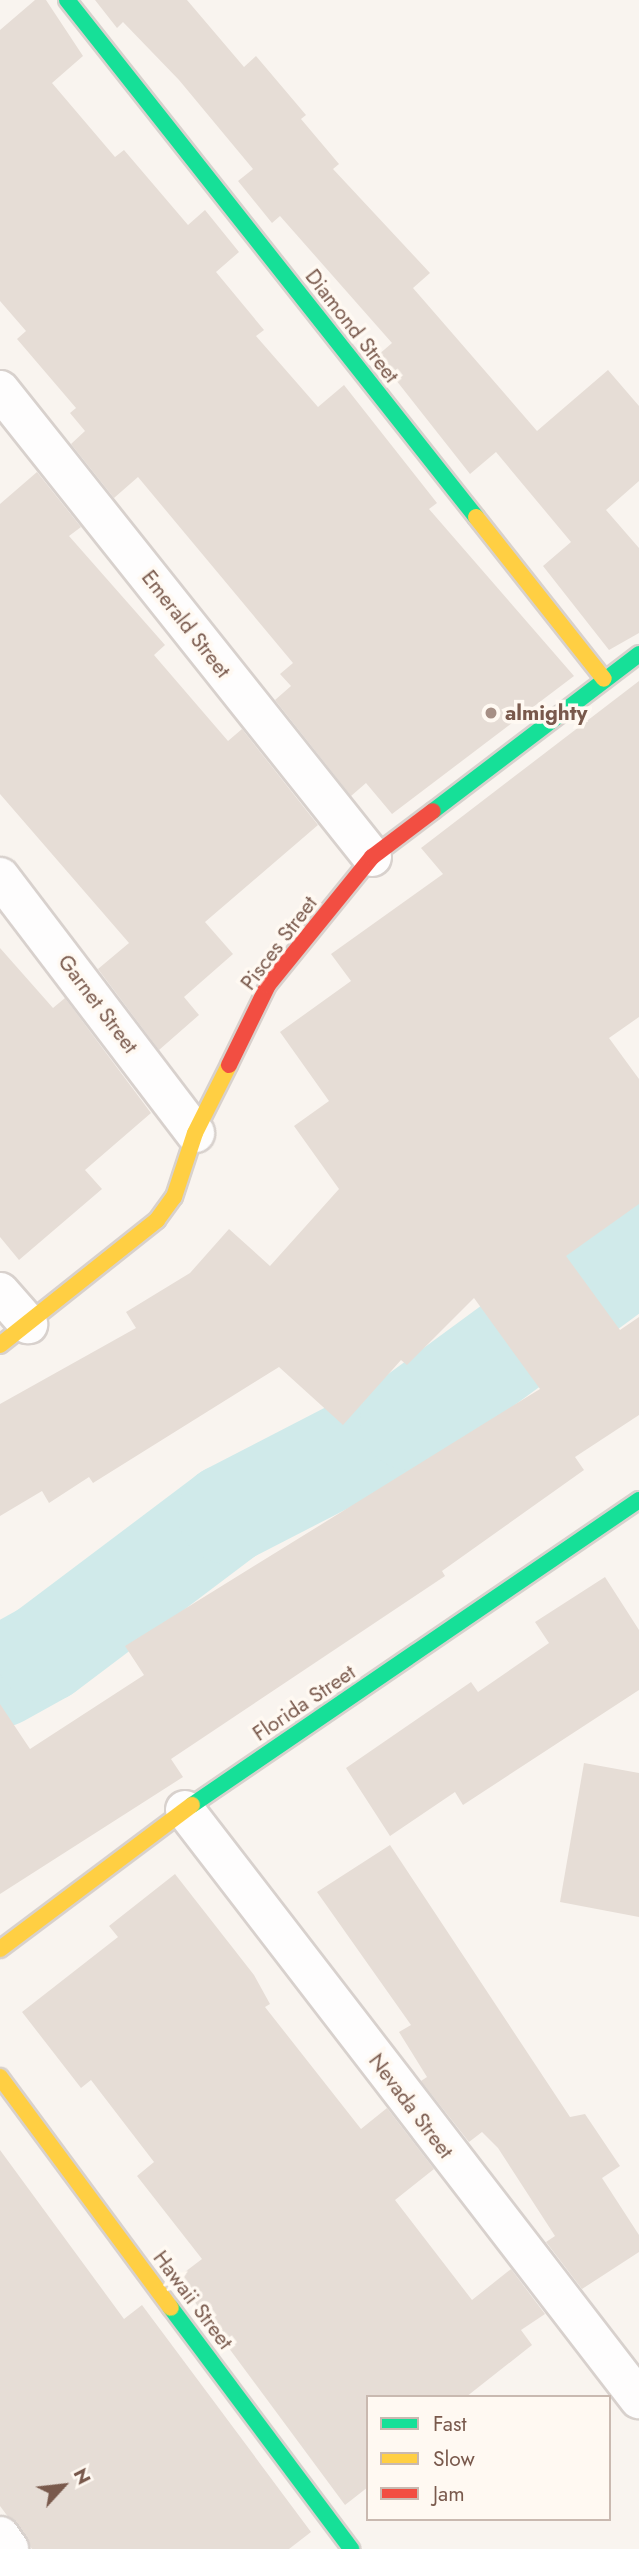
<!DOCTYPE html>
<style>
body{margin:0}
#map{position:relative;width:639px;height:2549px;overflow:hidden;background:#f9f4ef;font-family:Jost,sans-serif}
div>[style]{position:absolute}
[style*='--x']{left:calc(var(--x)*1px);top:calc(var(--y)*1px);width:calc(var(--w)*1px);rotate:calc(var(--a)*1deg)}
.river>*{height:100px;margin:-50px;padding:0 50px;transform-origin:50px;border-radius:50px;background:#d0eaea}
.building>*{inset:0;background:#e6ddd6}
.roads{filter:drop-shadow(2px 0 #d8d1cd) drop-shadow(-2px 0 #d8d1cd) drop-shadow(0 2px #d8d1cd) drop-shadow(0 -2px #d8d1cd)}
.street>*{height:38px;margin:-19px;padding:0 19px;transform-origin:19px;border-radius:19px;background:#fefdfd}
.fast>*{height:16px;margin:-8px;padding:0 8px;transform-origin:8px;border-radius:8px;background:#16e098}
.slow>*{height:16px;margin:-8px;padding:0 8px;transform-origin:8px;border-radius:8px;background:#ffcf43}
.jam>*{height:16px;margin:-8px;padding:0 8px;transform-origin:8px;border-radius:8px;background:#f24e42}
.dots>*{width:19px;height:19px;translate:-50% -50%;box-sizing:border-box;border:4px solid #fff9f2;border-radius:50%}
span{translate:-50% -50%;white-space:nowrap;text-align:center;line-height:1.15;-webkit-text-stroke:7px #fff9f2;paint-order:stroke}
.street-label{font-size:21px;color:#79594c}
.poi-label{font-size:21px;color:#79594c;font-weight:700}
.left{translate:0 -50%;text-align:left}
.legend{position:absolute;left:366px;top:2395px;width:245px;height:126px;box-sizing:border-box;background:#fff9f2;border:2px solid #c9b9b0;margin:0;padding:9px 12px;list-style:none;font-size:21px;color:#79594c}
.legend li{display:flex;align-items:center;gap:14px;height:35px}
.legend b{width:35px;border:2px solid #c9b9b0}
.north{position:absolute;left:28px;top:2451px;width:70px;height:70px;-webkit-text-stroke:5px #fff9f2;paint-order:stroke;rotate:63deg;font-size:19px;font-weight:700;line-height:28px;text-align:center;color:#79594c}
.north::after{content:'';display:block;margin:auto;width:24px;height:32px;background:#79594c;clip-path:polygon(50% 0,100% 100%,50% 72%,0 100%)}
</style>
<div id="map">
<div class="river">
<div style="--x:0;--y:1677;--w:51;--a:-29.1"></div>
<div style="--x:45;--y:1652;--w:229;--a:-37"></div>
<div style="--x:228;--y:1514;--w:205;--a:-27.3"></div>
<div style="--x:410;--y:1420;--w:284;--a:-36.3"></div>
</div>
<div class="building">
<div style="clip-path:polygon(35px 0,46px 0,83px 56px,52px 83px,115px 157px,124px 150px,188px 225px,205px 210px,239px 252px,216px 272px,264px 330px,256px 336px,318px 407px,344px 385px,437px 503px,429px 509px,574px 676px,392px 814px,366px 783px,351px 796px,275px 700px,291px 686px,280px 674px,293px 663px,138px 477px,114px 498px,71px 444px,85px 431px,70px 413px,76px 408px,17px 339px,26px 331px,0 301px,0 30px)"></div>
<div style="clip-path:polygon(95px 0,187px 0,244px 67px,256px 56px,306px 115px,301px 119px,339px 164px,333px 169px,430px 273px,413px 288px,537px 431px,608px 370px,639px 406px,639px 481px,606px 510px,639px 548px,639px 633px,609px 650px,543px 566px,571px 542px,496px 452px,470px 474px,377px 356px,392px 343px,280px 216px,272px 223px,238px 181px,253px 169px,179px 80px,123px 22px,117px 28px)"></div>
<div style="clip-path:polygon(37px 472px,81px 527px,69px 536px,165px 645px,154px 655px,228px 741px,242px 729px,318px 825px,205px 922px,233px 954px,184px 997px,199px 1015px,159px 1050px,98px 969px,129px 943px,0 794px,0 504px)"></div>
<div style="clip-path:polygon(639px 681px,639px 1017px,609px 1038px,639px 1079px,639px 1204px,566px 1256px,620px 1330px,639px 1317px,639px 1415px,575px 1457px,584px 1470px,442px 1571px,445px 1576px,171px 1759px,183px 1777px,0 1894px,0 1704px,30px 1749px,144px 1675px,125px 1646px,540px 1389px,474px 1298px,407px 1365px,401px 1360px,343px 1425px,279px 1367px,93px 1483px,89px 1477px,49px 1503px,42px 1491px,0 1516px,0 1404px,136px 1328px,126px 1312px,190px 1273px,229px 1229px,270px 1266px,339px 1189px,294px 1126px,329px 1101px,280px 1032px,351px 981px,331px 954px,443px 874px,421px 848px)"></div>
<div style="clip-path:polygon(0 948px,53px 1008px,65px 998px,151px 1113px,85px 1170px,102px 1189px,19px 1260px,0 1237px)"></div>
<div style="clip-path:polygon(605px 1577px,639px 1630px,639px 1690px,463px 1805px,455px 1792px,390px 1836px,346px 1768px,471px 1682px,478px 1692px,549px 1643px,535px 1622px)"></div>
<div style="clip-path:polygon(584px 1763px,639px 1773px,639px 1917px,560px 1902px)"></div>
<div style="clip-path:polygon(390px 1845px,570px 2117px,585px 2114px,620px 2166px,602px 2178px,639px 2235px,639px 2252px,582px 2289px,546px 2242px,555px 2236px,498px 2148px,482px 2132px,469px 2142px,421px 2081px,427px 2077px,399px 2032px,411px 2025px,317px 1892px)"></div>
<div style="clip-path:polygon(175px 1874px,254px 1975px,270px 2004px,265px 2007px,361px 2129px,387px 2108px,434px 2169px,395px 2200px,472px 2300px,511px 2269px,545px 2314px,521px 2330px,532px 2345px,466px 2397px,368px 2397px,368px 2487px,345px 2505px,177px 2278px,202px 2259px,137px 2176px,154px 2162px,91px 2080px,81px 2088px,22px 2012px,118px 1937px,109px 1926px)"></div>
<div style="clip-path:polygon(0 2150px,124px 2319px,142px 2305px,311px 2532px,289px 2549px,32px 2549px,0 2506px)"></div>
</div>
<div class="roads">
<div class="street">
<div style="--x:0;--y:390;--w:597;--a:51.46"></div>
<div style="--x:0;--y:877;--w:322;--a:52.7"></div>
<div style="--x:0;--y:1292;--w:43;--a:48.8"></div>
<div style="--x:185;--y:1810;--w:744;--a:52.38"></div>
<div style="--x:0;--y:2536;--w:16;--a:55"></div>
</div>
<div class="fast">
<div style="--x:67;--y:0;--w:659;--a:51.65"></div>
<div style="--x:433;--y:811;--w:259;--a:-37.3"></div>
<div style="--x:192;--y:1805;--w:541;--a:-34.31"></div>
<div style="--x:171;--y:2308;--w:301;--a:53.2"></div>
</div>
<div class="slow">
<div style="--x:476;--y:517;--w:206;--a:51.7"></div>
<div style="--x:0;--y:1345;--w:201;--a:-38.5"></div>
<div style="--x:157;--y:1220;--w:29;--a:-54"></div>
<div style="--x:174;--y:1197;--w:67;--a:-71.8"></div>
<div style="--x:195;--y:1133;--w:76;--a:-63.4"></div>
<div style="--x:0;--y:1949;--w:240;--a:-36.9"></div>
<div style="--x:0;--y:2077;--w:287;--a:53.5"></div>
</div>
<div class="jam">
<div style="--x:229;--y:1065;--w:89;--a:-64"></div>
<div style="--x:268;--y:985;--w:165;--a:-50.9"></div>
<div style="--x:372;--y:857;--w:76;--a:-37"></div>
</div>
</div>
<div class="dots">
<div style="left:491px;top:713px;background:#a68f85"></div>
</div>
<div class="street-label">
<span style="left:352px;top:326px;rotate:52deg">Diamond Street</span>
<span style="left:186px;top:624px;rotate:52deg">Emerald Street</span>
<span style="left:279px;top:943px;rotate:-53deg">Pisces Street</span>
<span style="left:98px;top:1004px;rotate:53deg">Garnet Street</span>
<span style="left:304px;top:1703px;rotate:-34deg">Florida Street</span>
<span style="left:411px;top:2106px;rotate:53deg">Nevada Street</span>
<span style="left:193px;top:2300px;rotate:53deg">Hawaii Street</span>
</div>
<div class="poi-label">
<span class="left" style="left:505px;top:713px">almighty</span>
</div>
<ul class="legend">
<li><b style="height:9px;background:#16e098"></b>Fast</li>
<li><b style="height:9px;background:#ffcf43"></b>Slow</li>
<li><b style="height:9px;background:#f24e42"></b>Jam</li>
</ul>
<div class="north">N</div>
</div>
